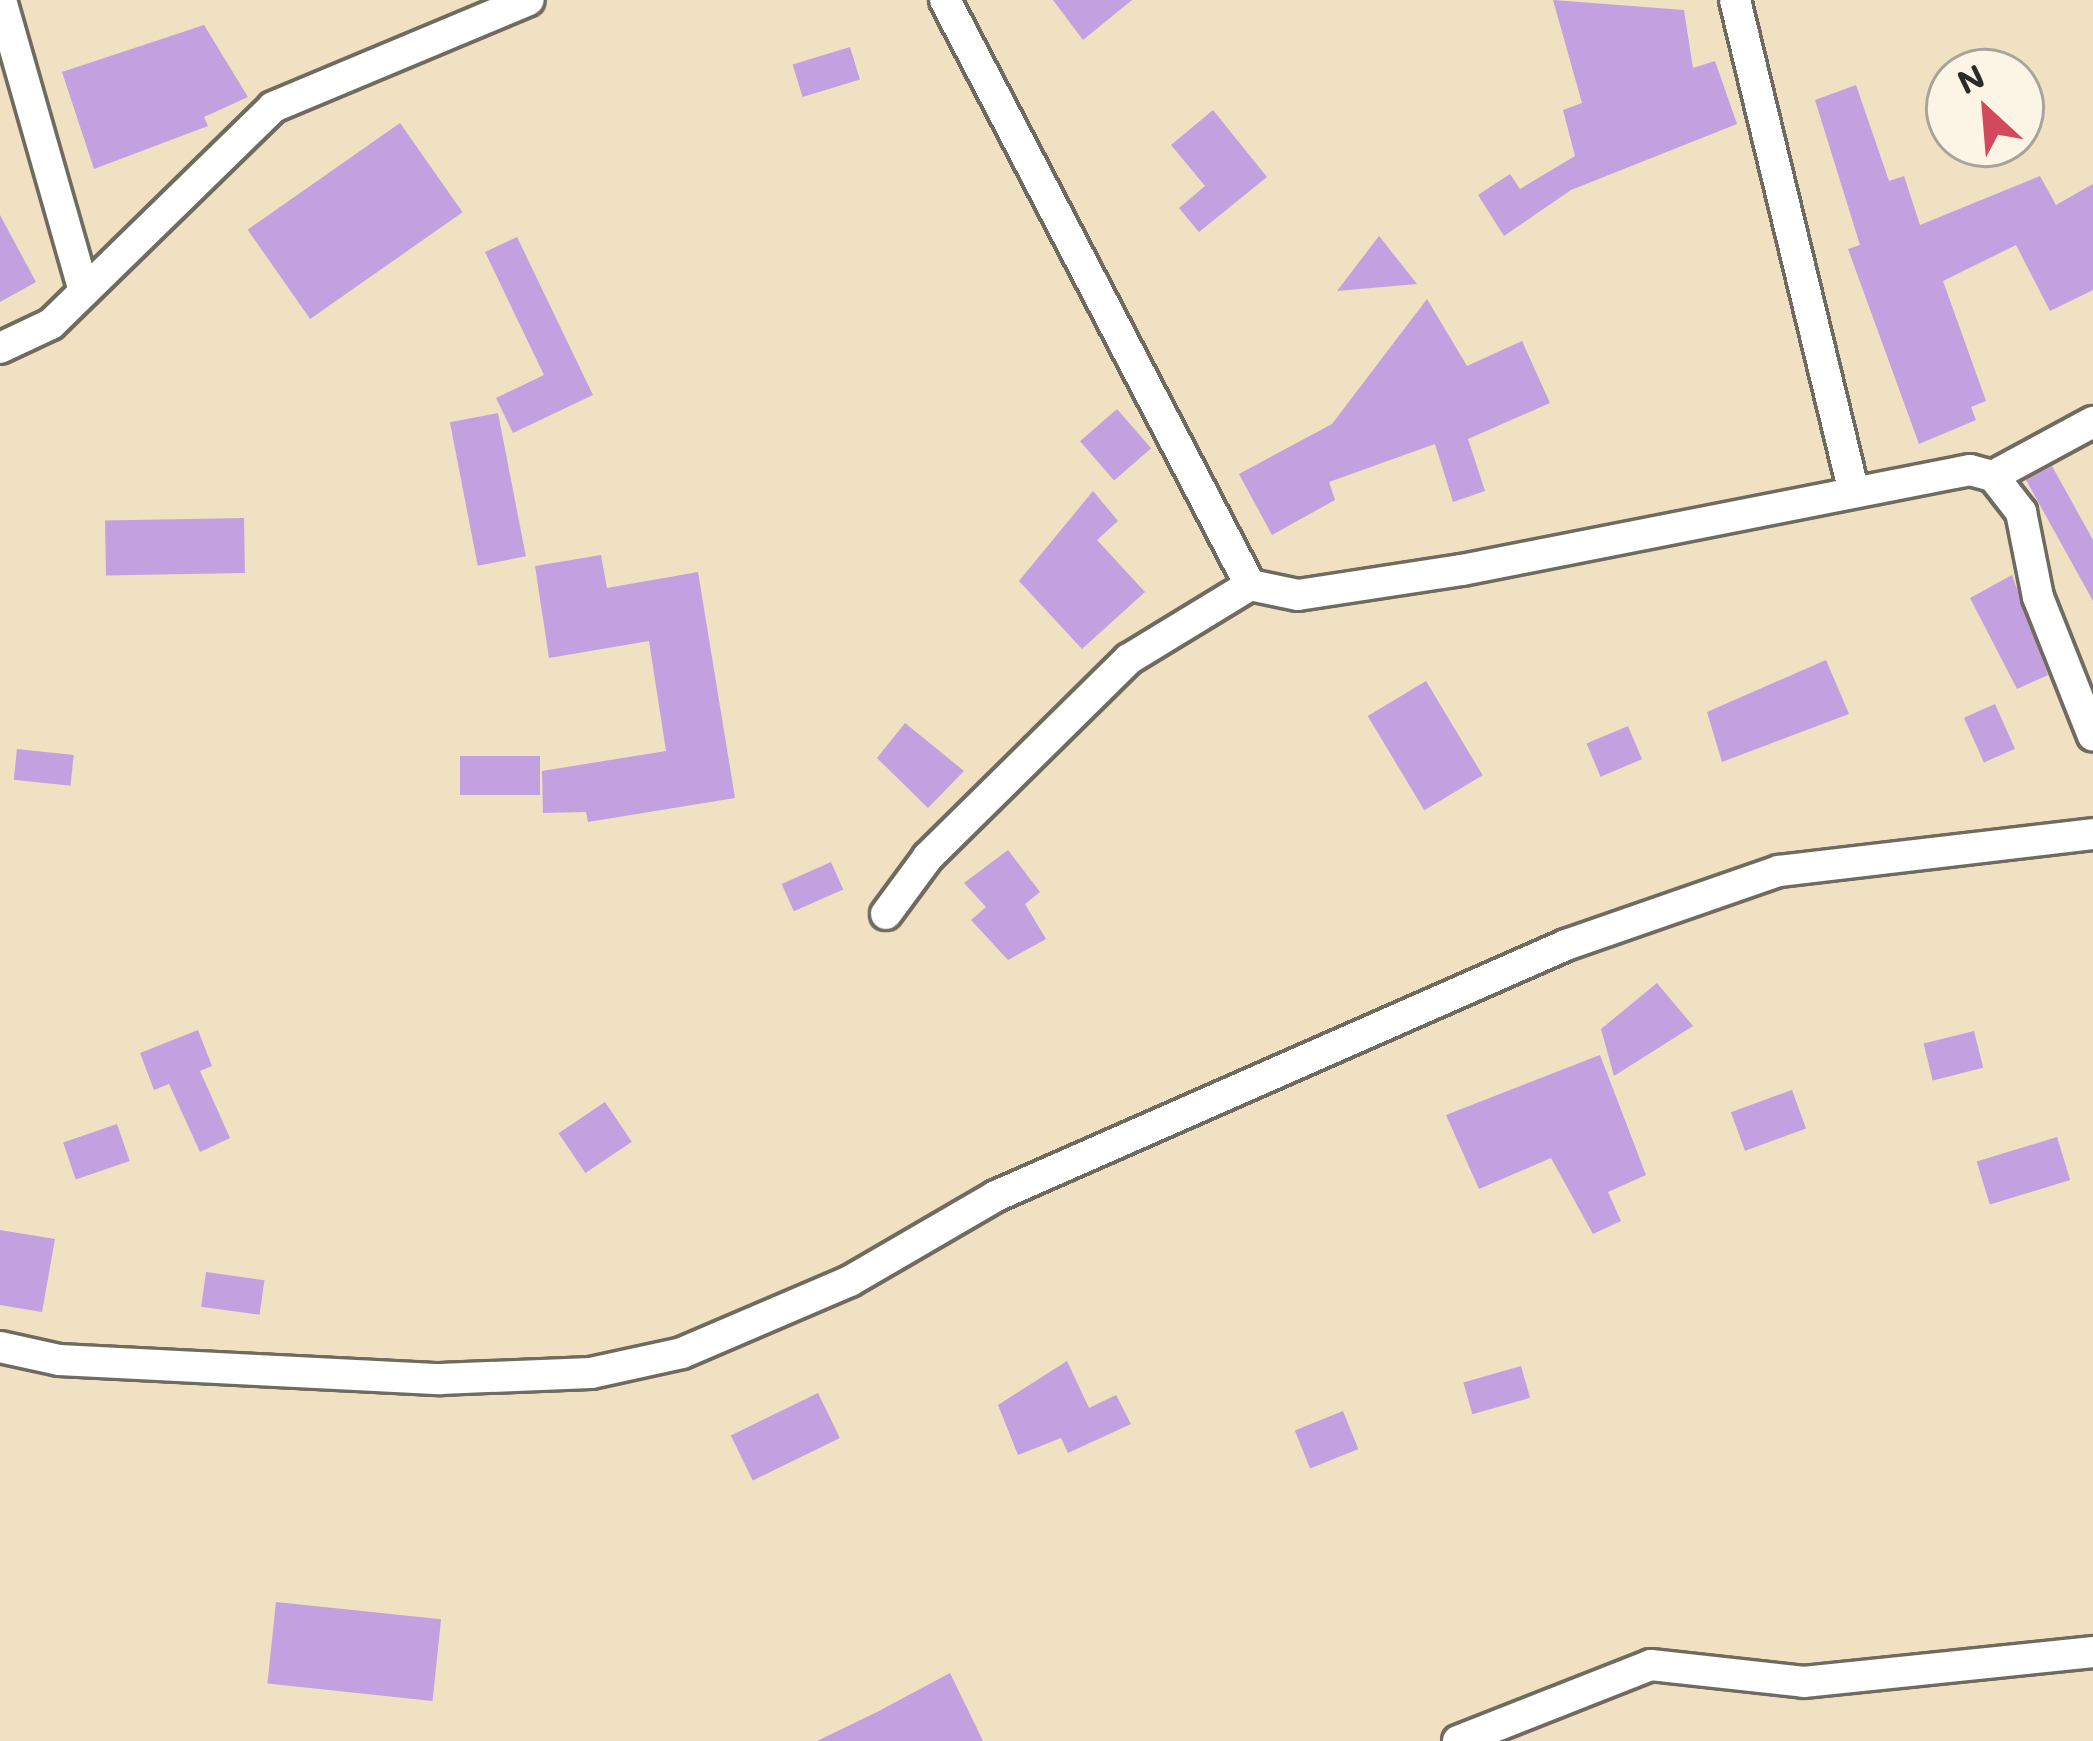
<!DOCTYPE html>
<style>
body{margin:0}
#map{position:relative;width:2093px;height:1741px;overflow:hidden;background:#f0e1c2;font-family:Mali,sans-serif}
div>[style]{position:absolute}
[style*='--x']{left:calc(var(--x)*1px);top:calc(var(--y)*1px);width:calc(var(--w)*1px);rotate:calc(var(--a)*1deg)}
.building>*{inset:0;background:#c3a0df;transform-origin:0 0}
.roads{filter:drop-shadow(3px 0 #706b60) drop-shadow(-3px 0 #706b60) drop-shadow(0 3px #706b60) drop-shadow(0 -3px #706b60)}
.minor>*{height:30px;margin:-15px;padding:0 15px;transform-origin:15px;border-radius:15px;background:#fff}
span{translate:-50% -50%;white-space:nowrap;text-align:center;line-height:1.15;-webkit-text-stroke:9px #fcf5e5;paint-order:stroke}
.north{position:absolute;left:1925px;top:48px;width:120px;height:120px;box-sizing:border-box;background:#fcf5e5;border:3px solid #a8a49b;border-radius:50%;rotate:334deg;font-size:33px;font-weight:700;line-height:48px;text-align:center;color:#2b2b2b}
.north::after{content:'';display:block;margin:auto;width:42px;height:54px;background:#d1495b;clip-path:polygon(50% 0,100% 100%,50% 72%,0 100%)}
</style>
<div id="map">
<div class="building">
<div style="clip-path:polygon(1053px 0,1132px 0,1083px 40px)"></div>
<div style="clip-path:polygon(1553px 0,1684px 10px,1693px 68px,1715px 61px,1737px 124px,1571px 190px,1504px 236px,1478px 195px,1510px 174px,1520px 189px,1575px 156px,1563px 110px,1582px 103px)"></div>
<div style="clip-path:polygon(204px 25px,248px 97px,204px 117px,208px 126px,94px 169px,62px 72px)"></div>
<div style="left:850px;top:47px;width:34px;height:60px;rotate:73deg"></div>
<div style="clip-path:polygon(1856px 85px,1889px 181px,1904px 176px,1920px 225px,2040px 176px,2056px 205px,2093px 184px,2093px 290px,2050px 311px,2016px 245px,1943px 281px,1986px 401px,1971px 407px,1976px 420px,1919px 444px,1848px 249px,1860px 245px,1815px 100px)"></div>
<div style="clip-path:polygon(1213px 110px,1267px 177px,1199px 232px,1179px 208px,1205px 186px,1171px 145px)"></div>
<div style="left:400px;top:123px;width:109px;height:186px;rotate:55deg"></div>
<div style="clip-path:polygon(0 215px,36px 282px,0 302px)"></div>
<div style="clip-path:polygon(1379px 236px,1417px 284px,1337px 291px)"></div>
<div style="clip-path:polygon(517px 237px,593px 395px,513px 433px,496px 398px,544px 375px,485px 252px)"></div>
<div style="clip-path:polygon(1427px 299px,1467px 366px,1522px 341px,1550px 403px,1468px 439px,1485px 491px,1453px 502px,1435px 444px,1329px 482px,1335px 500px,1272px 535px,1239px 474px,1332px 424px)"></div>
<div style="left:1117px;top:409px;width:52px;height:49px;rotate:49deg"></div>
<div style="left:498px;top:413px;width:146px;height:49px;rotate:79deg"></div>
<div style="clip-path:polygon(2052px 466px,2093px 540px,2093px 601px,2026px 480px)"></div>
<div style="clip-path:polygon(1093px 491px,1118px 521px,1097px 540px,1145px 592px,1082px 649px,1019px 581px)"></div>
<div style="left:244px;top:518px;width:55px;height:139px;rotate:89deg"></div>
<div style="clip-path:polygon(601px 555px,607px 588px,698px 572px,735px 798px,588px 822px,586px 812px,543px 813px,542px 771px,666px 751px,649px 641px,549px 658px,535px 566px)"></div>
<div style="clip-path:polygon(2012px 575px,2048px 675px,2017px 689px,1970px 598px)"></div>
<div style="clip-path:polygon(1826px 660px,1849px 714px,1722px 762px,1707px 712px)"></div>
<div style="left:1426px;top:681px;width:110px;height:68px;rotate:59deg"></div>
<div style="left:1995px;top:704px;width:49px;height:34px;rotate:66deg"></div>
<div style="clip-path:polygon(905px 723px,964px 771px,928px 808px,877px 758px)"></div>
<div style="left:1628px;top:726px;width:36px;height:45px;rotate:67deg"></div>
<div style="left:17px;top:749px;width:57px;height:31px;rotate:6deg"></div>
<div style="left:540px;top:756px;width:39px;height:80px;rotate:90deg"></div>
<div style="clip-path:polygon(1008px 850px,1040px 892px,1025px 904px,1046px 939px,1008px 960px,971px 920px,986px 907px,964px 883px)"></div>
<div style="left:831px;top:862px;width:30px;height:54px;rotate:66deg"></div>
<div style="clip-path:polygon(1657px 983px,1693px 1026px,1614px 1076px,1601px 1029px)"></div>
<div style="clip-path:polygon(198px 1030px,212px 1066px,200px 1071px,230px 1138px,200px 1152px,169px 1084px,154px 1090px,140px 1053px)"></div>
<div style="left:1974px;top:1031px;width:38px;height:52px;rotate:76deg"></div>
<div style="clip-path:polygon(1600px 1055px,1646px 1175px,1608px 1192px,1621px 1221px,1593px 1234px,1551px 1158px,1479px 1189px,1446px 1115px)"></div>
<div style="left:1792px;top:1090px;width:41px;height:65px;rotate:70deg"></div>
<div style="left:605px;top:1102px;width:48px;height:56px;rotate:56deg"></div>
<div style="left:117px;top:1124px;width:39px;height:57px;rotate:71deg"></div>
<div style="left:2057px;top:1137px;width:45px;height:84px;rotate:73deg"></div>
<div style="clip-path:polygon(0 1230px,55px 1239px,42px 1312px,0 1305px)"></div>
<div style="left:206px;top:1272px;width:59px;height:35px;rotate:8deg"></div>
<div style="clip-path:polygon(1067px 1361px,1089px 1408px,1116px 1395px,1131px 1424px,1068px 1453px,1061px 1438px,1018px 1455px,998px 1405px)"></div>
<div style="left:1521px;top:1366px;width:33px;height:60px;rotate:74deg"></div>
<div style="left:818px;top:1393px;width:50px;height:97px;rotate:64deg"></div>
<div style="left:1343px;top:1411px;width:41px;height:52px;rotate:68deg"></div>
<div style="left:276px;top:1602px;width:166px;height:82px;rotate:6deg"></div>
<div style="clip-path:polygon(950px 1673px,983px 1741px,817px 1741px,877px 1712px)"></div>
</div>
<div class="roads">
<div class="minor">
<div style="--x:1;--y:0;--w:303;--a:74.1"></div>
<div style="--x:945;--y:0;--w:660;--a:62.46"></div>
<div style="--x:1250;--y:585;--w:49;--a:11.8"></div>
<div style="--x:1298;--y:595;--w:166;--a:-8.7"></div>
<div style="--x:1462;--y:570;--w:518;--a:-11.14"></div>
<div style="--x:1970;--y:470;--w:24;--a:15"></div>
<div style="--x:1993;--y:476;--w:46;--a:52.1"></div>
<div style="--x:2021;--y:512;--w:87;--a:78.7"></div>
<div style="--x:2038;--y:597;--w:149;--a:68.4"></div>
<div style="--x:1735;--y:0;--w:503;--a:76.43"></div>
<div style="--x:0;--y:348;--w:56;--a:-25.2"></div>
<div style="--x:51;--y:324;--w:310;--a:-44.3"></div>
<div style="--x:273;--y:107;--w:277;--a:-22.7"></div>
<div style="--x:1993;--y:476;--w:114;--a:-28.4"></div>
<div style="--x:886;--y:914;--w:71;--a:-53.6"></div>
<div style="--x:928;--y:857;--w:282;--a:-44.6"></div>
<div style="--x:1129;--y:659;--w:142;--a:-31.4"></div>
<div style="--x:0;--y:1347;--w:60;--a:12.4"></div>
<div style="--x:59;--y:1360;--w:381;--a:2.9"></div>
<div style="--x:440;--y:1379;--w:151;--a:-2.3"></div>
<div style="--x:591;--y:1373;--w:93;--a:-12.4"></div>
<div style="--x:682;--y:1353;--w:183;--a:-23.2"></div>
<div style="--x:850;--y:1281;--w:169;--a:-30.2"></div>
<div style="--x:996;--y:1196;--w:623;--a:-23.77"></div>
<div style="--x:1566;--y:945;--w:225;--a:-19.2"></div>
<div style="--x:1779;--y:871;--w:316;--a:-6.7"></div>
<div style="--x:1458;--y:1741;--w:207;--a:-21.5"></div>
<div style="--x:1651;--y:1665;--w:154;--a:6.3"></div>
<div style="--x:1804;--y:1682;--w:291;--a:-5.9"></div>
</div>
</div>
<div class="north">N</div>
</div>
